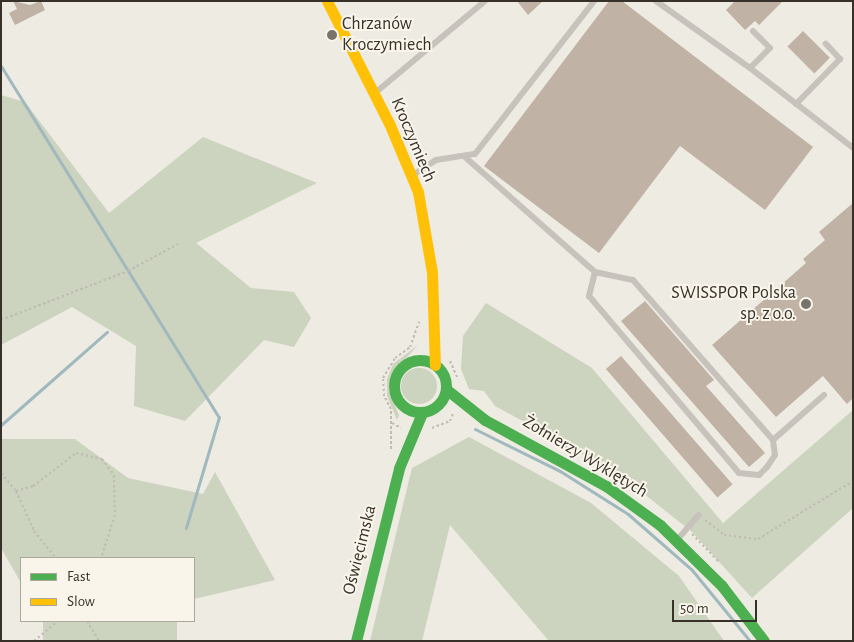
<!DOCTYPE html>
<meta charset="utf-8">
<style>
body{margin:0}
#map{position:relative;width:854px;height:642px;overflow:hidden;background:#eeebe3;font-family:"Alegreya Sans",sans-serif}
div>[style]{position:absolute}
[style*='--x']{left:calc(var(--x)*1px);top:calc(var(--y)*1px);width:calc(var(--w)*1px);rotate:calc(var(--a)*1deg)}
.green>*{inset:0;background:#ccd3be;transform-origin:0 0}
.round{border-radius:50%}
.stream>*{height:3px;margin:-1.5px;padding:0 1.5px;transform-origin:1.5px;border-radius:1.5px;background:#a0b9be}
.building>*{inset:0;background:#c0b2a5;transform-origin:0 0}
.path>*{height:2px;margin-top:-1px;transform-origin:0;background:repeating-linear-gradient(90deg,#c0bbb4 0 2.5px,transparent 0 5px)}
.lane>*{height:6px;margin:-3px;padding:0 3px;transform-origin:3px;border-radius:3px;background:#c7c3bc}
.fast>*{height:11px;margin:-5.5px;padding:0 5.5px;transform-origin:5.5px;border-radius:5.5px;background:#4caf50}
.fast>.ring{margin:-5.5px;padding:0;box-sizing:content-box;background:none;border:11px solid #4caf50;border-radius:50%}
.slow>*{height:11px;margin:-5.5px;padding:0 5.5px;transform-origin:5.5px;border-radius:5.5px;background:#ffc107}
.dots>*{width:14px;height:14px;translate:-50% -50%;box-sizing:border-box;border:2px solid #f9f5eb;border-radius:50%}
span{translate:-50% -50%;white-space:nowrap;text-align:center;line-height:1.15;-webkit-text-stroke:4px #f9f5eb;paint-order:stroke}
.poi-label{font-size:18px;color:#38312a}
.left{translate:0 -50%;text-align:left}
.right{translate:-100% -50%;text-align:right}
.street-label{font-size:18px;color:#38312a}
.frame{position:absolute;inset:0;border:2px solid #38312a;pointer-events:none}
.legend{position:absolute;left:20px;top:557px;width:175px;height:65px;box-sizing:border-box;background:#f9f5eb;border:1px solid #aca79e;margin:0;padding:6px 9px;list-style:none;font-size:15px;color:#38312a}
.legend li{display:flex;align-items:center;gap:10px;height:25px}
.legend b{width:25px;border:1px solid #aca79e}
.scale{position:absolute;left:672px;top:600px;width:85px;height:22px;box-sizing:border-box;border:2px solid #38312a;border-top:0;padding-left:6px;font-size:15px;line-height:18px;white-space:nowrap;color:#38312a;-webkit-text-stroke:4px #f9f5eb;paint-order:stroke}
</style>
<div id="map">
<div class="green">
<div style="clip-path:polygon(1px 95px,25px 102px,109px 213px,203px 137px,317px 183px,196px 243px,251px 288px,294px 292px,311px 318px,294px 347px,264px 340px,185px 421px,134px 406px,136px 346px,72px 307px,1px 345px)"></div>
<div style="clip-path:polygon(486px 303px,592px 368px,723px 523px,853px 410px,853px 508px,752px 598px,692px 532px,643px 493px,572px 448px,495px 406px,484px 391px,469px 389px,461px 369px,463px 336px)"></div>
<div style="clip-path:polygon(418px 345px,391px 375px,389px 391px,399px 415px,397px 420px,387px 396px,387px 379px,393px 364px)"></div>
<div class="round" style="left:401px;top:368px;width:36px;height:36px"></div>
<div style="clip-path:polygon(469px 437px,591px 503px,679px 576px,724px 641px,549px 641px,450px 525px,422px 641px,370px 641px,412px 468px)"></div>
<div style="clip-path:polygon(1px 439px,75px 439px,128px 478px,203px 494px,215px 472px,275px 580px,194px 599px,194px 558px,21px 558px,21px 583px,1px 548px)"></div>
<div style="left:43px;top:621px;width:134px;height:23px"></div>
</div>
<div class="stream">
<div style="--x:1;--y:66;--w:413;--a:58.2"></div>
<div style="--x:219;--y:417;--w:116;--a:106.6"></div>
<div style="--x:1;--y:425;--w:141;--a:-41.3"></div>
<div style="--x:475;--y:429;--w:95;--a:26.3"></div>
<div style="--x:560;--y:471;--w:80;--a:32.3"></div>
<div style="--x:628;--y:514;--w:85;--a:41.2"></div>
<div style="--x:692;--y:570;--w:92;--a:50.8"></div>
</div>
<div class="building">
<div style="clip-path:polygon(13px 1px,30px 5px,41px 1px,45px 10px,15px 25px,9px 13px,17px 9px)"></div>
<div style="clip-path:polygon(517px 1px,543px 1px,528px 15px)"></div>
<div style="clip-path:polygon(609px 1px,622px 1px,813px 147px,765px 210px,680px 146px,599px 253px,484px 166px)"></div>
<div style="clip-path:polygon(735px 1px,783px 1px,759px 25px,755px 21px,745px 30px,726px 10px)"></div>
<div style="left:803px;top:31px;width:38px;height:22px;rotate:45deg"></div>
<div style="clip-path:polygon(853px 203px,853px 398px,847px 404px,823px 376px,776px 417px,712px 345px,806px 263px,803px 259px,825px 240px,819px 232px)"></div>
<div style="clip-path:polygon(645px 301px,714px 380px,706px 386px,765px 453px,749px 467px,621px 321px)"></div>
<div style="left:621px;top:356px;width:170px;height:20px;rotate:49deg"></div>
</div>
<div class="path">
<div style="--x:1;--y:320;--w:136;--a:-21.1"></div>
<div style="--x:128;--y:271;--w:57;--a:-28.4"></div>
<div style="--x:450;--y:361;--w:20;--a:66"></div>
<div style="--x:392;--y:423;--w:10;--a:29"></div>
<div style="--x:432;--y:428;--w:19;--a:-21"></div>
<div style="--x:450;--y:421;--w:9;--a:-69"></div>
<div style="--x:561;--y:444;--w:15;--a:28"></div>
<div style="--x:391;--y:449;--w:40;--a:-90"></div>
<div style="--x:391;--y:409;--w:15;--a:-118"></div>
<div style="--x:384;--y:396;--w:18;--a:-93"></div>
<div style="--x:383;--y:378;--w:23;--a:-59"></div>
<div style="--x:395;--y:358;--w:19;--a:-36"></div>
<div style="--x:410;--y:347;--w:27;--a:-70"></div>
<div style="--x:1;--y:473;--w:23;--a:50"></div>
<div style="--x:16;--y:491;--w:18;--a:-16"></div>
<div style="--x:33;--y:486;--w:54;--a:-37.5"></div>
<div style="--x:76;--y:453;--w:27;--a:13"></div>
<div style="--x:102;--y:459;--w:20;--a:53"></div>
<div style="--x:114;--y:475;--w:40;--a:88.6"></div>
<div style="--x:115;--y:515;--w:45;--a:108"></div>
<div style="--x:16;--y:491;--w:44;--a:65.8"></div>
<div style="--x:34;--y:531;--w:35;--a:51"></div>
<div style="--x:705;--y:520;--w:24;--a:38"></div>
<div style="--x:724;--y:535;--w:34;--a:7"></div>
<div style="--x:758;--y:539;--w:111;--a:-31.4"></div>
<div style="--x:692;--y:534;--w:40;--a:46"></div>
<div style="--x:87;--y:621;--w:23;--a:59"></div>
<div style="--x:34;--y:641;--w:31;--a:-40"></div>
</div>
<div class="lane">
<div style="--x:656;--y:1;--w:115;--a:35.5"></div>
<div style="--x:750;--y:68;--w:130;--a:37.8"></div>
<div style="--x:750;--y:68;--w:28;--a:-45"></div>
<div style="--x:770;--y:48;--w:24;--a:-135"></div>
<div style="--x:375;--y:93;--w:143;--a:-39.9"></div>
<div style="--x:796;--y:104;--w:63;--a:-45.6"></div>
<div style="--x:840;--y:59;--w:21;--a:-133"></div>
<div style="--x:465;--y:157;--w:174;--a:41.5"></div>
<div style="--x:595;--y:272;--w:39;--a:12"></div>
<div style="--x:633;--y:280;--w:213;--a:48.8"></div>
<div style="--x:773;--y:440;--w:68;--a:-41.4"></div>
<div style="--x:413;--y:175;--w:27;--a:-33"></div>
<div style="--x:436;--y:160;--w:39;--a:-9"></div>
<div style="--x:475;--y:154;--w:194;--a:-52.1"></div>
<div style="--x:595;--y:272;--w:25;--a:104"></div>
<div style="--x:589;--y:296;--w:232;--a:49.7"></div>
<div style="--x:739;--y:473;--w:20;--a:6"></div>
<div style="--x:759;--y:475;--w:11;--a:-45"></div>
<div style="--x:767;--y:467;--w:14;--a:-56"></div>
<div style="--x:775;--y:455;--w:15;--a:-98"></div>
<div style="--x:677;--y:540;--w:33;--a:-49"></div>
</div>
<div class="fast">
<div class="ring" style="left:394px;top:360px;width:41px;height:41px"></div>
<div style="--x:446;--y:389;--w:50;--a:38.5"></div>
<div style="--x:485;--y:420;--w:138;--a:28.6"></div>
<div style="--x:606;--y:486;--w:67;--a:35.8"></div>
<div style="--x:660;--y:525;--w:87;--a:44.5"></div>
<div style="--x:722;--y:586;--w:69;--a:52.6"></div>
<div style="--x:356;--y:641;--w:178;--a:-76"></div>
<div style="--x:399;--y:468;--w:60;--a:-67.3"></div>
</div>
<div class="slow">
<div style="--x:327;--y:1;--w:137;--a:63.1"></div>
<div style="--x:389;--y:123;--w:75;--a:67.2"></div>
<div style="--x:418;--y:192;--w:81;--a:80.1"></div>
<div style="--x:432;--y:272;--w:93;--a:88.2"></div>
</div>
<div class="dots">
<div style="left:332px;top:35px;background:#78726b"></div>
<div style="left:806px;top:304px;background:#78726b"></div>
</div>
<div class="poi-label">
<span class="left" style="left:342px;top:35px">Chrzanów<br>Kroczymiech</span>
<span class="right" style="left:796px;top:304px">SWISSPOR Polska<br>sp. z o.o.</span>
</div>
<div class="street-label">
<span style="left:413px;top:140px;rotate:67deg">Kroczymiech</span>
<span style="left:585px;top:457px;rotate:31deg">Żołnierzy Wyklętych</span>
<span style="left:360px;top:550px;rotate:-76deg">Oświęcimska</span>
</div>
<div class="frame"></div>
<ul class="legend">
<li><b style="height:6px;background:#4caf50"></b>Fast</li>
<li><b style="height:6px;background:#ffc107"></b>Slow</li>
</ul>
<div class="scale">50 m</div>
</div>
